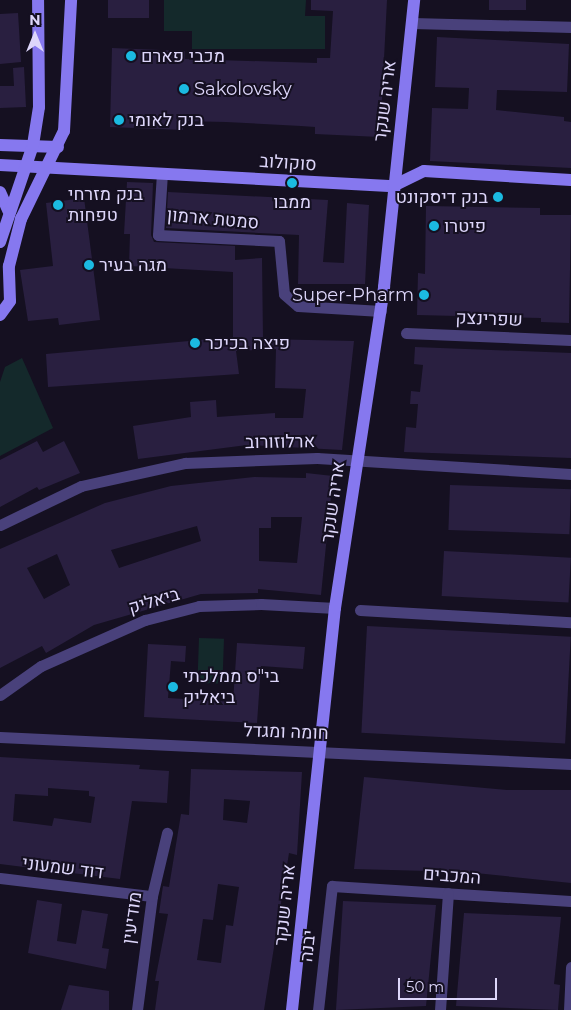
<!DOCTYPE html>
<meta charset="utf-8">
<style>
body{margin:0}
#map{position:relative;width:571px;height:1010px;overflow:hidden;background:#151021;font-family:Montserrat,Heebo,sans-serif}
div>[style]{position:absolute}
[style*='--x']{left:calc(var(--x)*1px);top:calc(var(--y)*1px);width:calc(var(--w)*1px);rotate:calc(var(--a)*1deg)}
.green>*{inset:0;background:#14292b;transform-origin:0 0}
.building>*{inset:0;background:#291f40;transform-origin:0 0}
.street>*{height:11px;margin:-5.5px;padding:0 5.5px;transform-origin:5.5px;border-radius:5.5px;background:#49417b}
.secondary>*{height:12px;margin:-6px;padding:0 6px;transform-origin:6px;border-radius:6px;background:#8678ef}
.dots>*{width:14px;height:14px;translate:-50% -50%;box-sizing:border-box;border:2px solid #151021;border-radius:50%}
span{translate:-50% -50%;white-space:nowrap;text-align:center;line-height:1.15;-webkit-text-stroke:4px #151021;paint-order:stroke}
.poi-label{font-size:18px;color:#ddd6fa}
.left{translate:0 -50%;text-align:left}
.right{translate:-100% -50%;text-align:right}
.street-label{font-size:18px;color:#ddd6fa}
.north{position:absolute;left:10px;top:10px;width:50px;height:50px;-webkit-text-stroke:4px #151021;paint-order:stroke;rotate:0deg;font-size:14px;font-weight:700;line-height:20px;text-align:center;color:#ddd6fa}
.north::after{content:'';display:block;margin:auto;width:18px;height:22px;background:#ddd6fa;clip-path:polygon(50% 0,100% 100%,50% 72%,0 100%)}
.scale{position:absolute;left:398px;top:978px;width:99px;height:22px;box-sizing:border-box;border:2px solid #ddd6fa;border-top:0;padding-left:6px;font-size:15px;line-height:18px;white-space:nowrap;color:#ddd6fa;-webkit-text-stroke:4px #151021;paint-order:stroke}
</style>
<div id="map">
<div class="green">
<div style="clip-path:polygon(164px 0,306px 0,305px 16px,325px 16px,325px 49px,192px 49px,192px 31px,164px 31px)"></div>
<div style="clip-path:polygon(22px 358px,53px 428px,0 456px,0 382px,5px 367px)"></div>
<div style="left:199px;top:638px;width:25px;height:45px;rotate:2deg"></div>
</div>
<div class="building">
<div style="left:108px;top:0;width:41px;height:18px"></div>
<div style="clip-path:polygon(311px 0,387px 0,380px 137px,315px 134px,315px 127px,301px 126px,226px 122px,183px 121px,183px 130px,110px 127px,112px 48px,185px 51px,185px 59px,317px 63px,317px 58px,330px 58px,333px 11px,311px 10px)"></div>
<div style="left:489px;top:0;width:37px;height:10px"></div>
<div style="clip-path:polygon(18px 13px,21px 62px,0 64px,0 14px)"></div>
<div style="clip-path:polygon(437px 37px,569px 44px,567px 92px,497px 90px,496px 110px,564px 117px,564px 121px,571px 122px,571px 168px,430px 161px,432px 108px,468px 109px,469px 88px,435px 87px)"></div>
<div style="clip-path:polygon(24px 67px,26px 107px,0 108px,0 86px,14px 86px,13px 68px)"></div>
<div style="clip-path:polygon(127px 182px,153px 183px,151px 235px,154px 242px,235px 246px,235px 260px,262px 258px,263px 339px,354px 341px,342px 450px,247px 445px,138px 459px,133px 426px,191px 417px,190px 402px,216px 400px,217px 417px,275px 413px,275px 418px,303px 418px,306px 389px,275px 388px,276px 349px,236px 351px,239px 374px,48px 387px,46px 354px,233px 337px,233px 272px,129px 266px,130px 234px,124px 234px)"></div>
<div style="clip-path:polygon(168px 192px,328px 200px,323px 262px,344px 263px,347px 203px,369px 205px,365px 284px,298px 284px,299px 235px,166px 228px)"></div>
<div style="clip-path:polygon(84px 198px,100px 320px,59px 325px,58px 318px,28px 321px,20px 270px,53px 266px,46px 203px)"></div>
<div style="clip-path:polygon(426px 206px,540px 208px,540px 215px,571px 215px,569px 323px,541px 322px,541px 318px,417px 315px,418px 273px,425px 274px)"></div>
<div style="clip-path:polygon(415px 347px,571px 353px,571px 458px,404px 452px,406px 427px,416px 428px,418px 404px,410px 404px,411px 391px,420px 392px,423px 365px,414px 364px)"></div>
<div style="clip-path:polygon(37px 441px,43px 452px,64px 441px,80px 473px,39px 490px,37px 487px,0 507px,0 460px)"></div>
<div style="clip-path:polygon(evenodd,306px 473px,333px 476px,321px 595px,258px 589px,258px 593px,201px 594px,94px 625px,46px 653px,42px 646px,0 668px,0 549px,105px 503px,171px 486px,254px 477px,306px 478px,306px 473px,271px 517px,302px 517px,297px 563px,259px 561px,259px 528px,271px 528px,271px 517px,306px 473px,197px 526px,201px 541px,119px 568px,111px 550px,197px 526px,306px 473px,57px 554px,70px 585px,44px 599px,27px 568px,57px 554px)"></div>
<div style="left:450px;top:485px;width:121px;height:45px;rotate:2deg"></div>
<div style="left:444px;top:551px;width:127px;height:45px;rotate:3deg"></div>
<div style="left:367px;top:626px;width:204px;height:107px;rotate:3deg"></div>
<div style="clip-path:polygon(237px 643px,305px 647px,303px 669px,261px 666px,257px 723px,144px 717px,148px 644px,186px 646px,185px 662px,171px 661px,168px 698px,233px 702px)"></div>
<div style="clip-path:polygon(evenodd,0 757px,140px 765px,139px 769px,169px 771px,167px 803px,132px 801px,120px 879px,0 864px,0 757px,48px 788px,89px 791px,89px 796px,95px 797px,91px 823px,54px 818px,52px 826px,13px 821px,15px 794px,48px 796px,48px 788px)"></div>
<div style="clip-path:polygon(evenodd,191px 769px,302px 772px,297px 855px,289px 853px,264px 1010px,155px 1010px,159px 981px,155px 981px,168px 914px,159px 913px,163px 886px,169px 887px,181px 814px,189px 815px,191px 769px,224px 799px,250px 801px,247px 823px,223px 820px,224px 799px,191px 769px,218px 884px,239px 887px,233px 926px,226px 925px,221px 963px,197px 960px,203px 919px,213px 920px,218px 884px)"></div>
<div style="clip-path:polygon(364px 777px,507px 790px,571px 790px,571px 883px,466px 872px,354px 869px)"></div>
<div style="clip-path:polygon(37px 900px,62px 904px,57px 941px,76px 944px,82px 910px,108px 914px,102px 948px,109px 949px,106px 969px,28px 953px)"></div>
<div style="clip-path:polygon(343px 901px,436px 905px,426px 1006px,336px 1010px)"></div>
<div style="clip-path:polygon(464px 913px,561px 917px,554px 984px,560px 985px,558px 1010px,456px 1006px)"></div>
<div style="clip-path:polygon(69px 985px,109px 991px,109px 1010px,61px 1010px)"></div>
</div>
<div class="street">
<div style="--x:412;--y:23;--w:159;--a:1.4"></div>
<div style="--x:162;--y:173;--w:62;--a:93.7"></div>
<div style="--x:158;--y:235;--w:121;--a:2.8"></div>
<div style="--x:279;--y:241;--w:53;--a:84.6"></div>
<div style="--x:284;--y:294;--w:18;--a:41"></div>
<div style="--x:298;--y:306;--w:83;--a:3.4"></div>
<div style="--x:406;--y:333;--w:165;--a:2.4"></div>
<div style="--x:0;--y:525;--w:90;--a:-25.7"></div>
<div style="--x:81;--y:486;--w:107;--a:-12.5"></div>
<div style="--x:185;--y:463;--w:132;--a:-2.2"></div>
<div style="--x:317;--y:458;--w:255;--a:3.6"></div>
<div style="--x:360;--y:610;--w:211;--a:3.3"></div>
<div style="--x:0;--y:695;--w:50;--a:-35.3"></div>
<div style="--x:41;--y:666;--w:114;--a:-23.9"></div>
<div style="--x:145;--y:620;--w:56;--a:-14.5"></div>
<div style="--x:199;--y:606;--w:62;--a:-1.8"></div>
<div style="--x:261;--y:604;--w:74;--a:3.1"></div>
<div style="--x:0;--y:737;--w:572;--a:2.71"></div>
<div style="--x:0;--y:878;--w:153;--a:6.8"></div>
<div style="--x:137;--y:1010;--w:115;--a:-82.5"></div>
<div style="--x:152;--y:896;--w:65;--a:-76.6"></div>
<div style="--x:318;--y:1010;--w:125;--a:-83.6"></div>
<div style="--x:332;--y:886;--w:239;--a:3.6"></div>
<div style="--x:440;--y:1010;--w:117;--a:-86.1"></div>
<div style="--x:569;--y:1010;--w:43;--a:-87.3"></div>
</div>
<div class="secondary">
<div style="--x:0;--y:145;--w:58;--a:2"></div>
<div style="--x:0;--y:165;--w:394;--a:3.1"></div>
<div style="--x:393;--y:186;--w:34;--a:-26"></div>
<div style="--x:424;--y:171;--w:147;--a:3.5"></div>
<div style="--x:0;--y:192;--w:20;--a:66"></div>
<div style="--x:0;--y:242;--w:102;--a:-71.2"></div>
<div style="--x:33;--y:145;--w:38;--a:-81"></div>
<div style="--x:39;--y:107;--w:107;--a:-90.5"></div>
<div style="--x:0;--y:315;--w:17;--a:-54"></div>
<div style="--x:10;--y:301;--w:35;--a:-92"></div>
<div style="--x:9;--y:266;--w:49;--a:-75.7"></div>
<div style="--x:21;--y:219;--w:98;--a:-64"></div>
<div style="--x:64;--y:131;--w:131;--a:-86.9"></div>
<div style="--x:292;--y:1010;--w:404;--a:-83.9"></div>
<div style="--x:335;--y:608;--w:325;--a:-81.3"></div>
<div style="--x:384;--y:287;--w:289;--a:-84"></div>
</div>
<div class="dots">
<div style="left:131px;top:56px;background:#1bbae1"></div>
<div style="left:184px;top:89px;background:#1bbae1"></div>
<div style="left:119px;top:120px;background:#1bbae1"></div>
<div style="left:292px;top:183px;background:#1bbae1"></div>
<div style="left:498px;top:197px;background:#1bbae1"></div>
<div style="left:58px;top:205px;background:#1bbae1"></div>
<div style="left:434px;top:226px;background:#1bbae1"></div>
<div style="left:89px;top:265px;background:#1bbae1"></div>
<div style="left:424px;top:295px;background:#1bbae1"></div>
<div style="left:195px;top:343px;background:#1bbae1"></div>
<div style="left:173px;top:687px;background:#1bbae1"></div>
</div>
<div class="poi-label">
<span class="left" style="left:141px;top:56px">מכבי פארם</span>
<span class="left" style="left:194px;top:89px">Sakolovsky</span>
<span class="left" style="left:129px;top:120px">בנק לאומי</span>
<span class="left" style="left:68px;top:205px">בנק מזרחי<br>טפחות</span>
<span class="right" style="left:488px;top:197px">בנק דיסקונט</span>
<span style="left:292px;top:202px">ממבו</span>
<span class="left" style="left:444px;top:226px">פיטרו</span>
<span class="left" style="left:99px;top:265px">מגה בעיר</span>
<span class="right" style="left:414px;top:295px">Super-Pharm</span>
<span class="left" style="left:205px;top:343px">פיצה בכיכר</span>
<span class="left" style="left:183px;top:687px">בי"ס ממלכתי<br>ביאליק</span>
</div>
<div class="street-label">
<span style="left:385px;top:101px;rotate:-83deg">אריה שנקר</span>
<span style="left:288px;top:163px;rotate:4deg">סוקולוב</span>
<span style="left:213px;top:219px;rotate:5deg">סמטת ארמון</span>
<span style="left:489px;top:319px;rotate:2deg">שפרינצק</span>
<span style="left:280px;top:442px;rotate:-1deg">ארלוזורוב</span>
<span style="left:333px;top:502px;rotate:-82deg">אריה שנקר</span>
<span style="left:154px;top:601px;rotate:-16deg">ביאליק</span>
<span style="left:286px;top:732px;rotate:2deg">חומה ומגדל</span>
<span style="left:63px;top:868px;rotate:7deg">דוד שמעוני</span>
<span style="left:452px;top:876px;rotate:4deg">המכבים</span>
<span style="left:285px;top:905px;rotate:-84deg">אריה שנקר</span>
<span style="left:132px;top:918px;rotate:-82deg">מודיעין</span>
<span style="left:308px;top:946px;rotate:-84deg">יבנה</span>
</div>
<div class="north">N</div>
<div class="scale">50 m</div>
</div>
